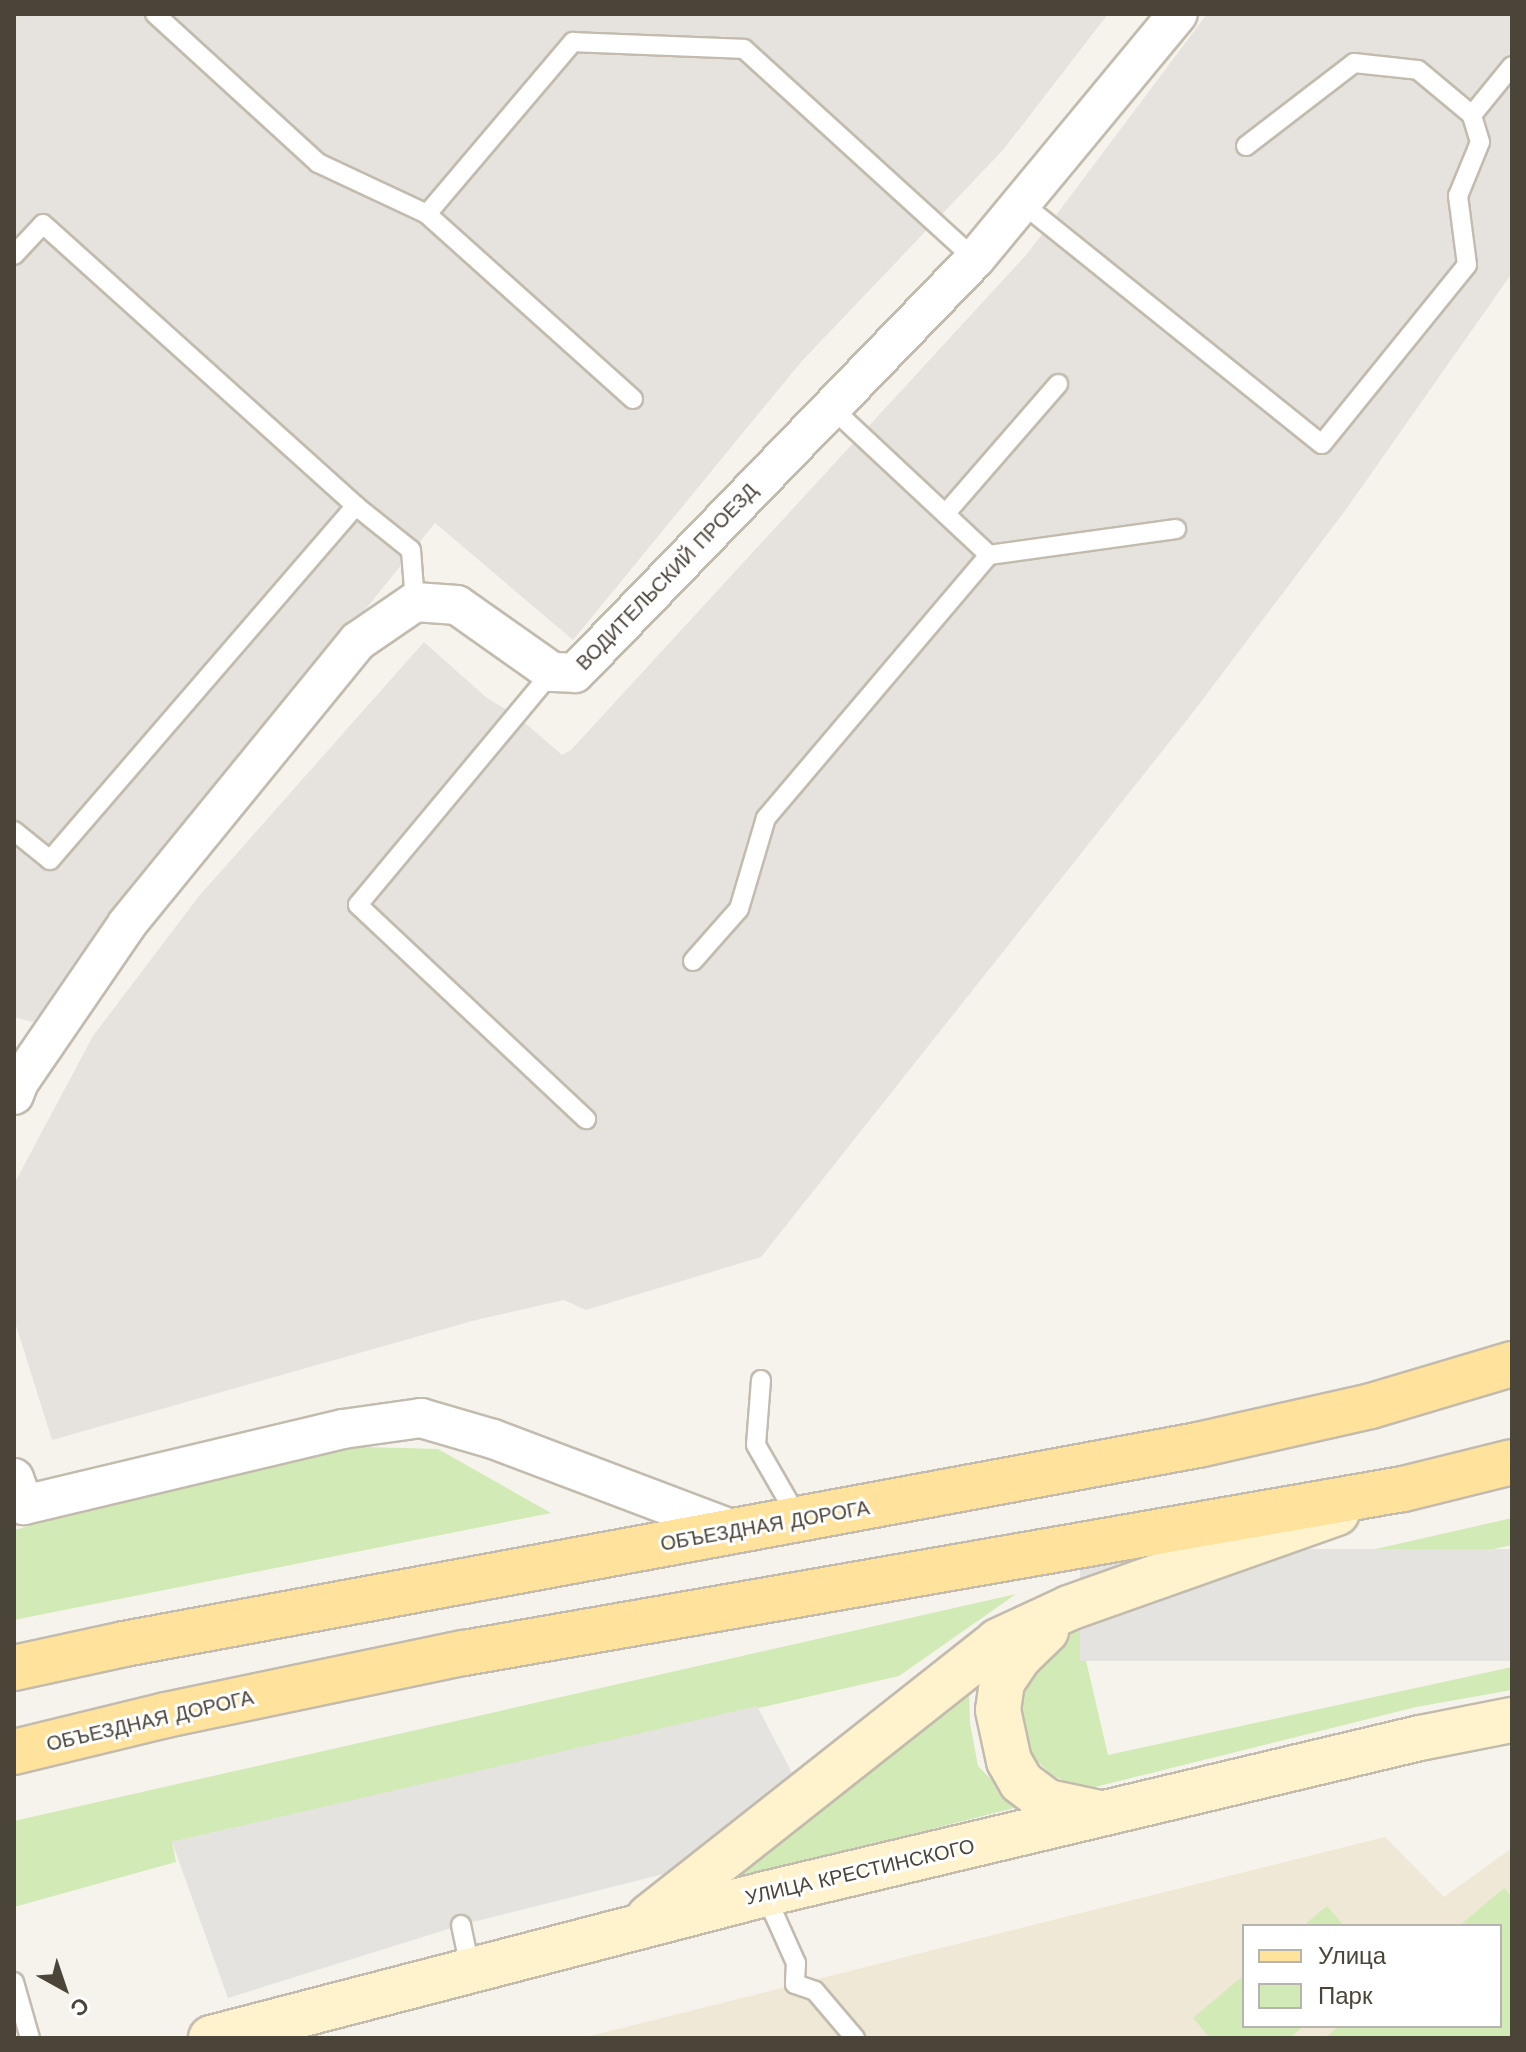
<!DOCTYPE html>
<meta charset="utf-8">
<style>
body{margin:0}
#map{position:relative;width:1526px;height:2052px;overflow:hidden;background:#f6f3ec;font-family:"Work Sans",sans-serif}
div>[style]{position:absolute}
[style*='--x']{left:calc(var(--x)*1px);top:calc(var(--y)*1px);width:calc(var(--w)*1px);rotate:calc(var(--a)*1deg)}
.industrial>*{inset:0;background:#e6e2dd}
.education>*{inset:0;background:#efe8d6}
.green>*{inset:0;background:#d2eab5}
.parking>*{inset:0;background:#e5e3e0;transform-origin:0 0}
.roads{filter:drop-shadow(2px 0 #c2bbae) drop-shadow(-2px 0 #c2bbae) drop-shadow(0 2px #c2bbae) drop-shadow(0 -2px #c2bbae)}
.lane>*{height:18px;margin:-9px;padding:0 9px;transform-origin:9px;border-radius:9px;background:#fff}
.street>*{height:38px;margin:-19px;padding:0 19px;transform-origin:19px;border-radius:19px;background:#fff}
.secondary>*{height:44px;margin:-22px;padding:0 22px;transform-origin:22px;border-radius:22px;background:#fff3cd}
.primary>*{height:44px;margin:-22px;padding:0 22px;transform-origin:22px;border-radius:22px;background:#ffe39c}
span{translate:-50% -50%;white-space:nowrap;text-align:center;line-height:1.15;-webkit-text-stroke:6px #fff;paint-order:stroke}
.street-label{font-size:20px;color:#4b4439}
.frame{position:absolute;inset:0;border:16px solid #4b4439;pointer-events:none}
.legend{position:absolute;left:1242px;top:1924px;width:260px;height:104px;box-sizing:border-box;background:#fff;border:2px solid #b7b4b0;margin:0;padding:10px 14px;list-style:none;font-size:24px;color:#4b4439}
.legend li{display:flex;align-items:center;gap:16px;height:40px}
.legend b{width:40px;border:2px solid #b7b4b0}
.north{position:absolute;left:24px;top:1948px;width:80px;height:80px;-webkit-text-stroke:6px #fff;paint-order:stroke;rotate:140deg;font-size:22px;font-weight:700;line-height:32px;text-align:center;color:#4b4439}
.north::after{content:'';display:block;margin:auto;width:28px;height:36px;background:#4b4439;clip-path:polygon(50% 0,100% 100%,50% 72%,0 100%)}
</style>
<div id="map">
<div class="industrial">
<div style="clip-path:polygon(14px 14px,1108px 14px,1003px 150px,801px 362px,573px 640px,435px 523px,33px 1022px,14px 1017px)"></div>
<div style="clip-path:polygon(1207px 14px,1512px 14px,1512px 273px,1347px 508px,1194px 711px,761px 1257px,586px 1310px,564px 1300px,476px 1320px,52px 1440px,14px 1319px,14px 1184px,93px 1036px,199px 896px,424px 642px,487px 698px,517px 716px,562px 755px,571px 750px,1027px 254px)"></div>
</div>
<div class="education">
<div style="clip-path:polygon(evenodd,1385px 1837px,1444px 1897px,1512px 1848px,1512px 2038px,582px 2038px,1385px 1837px,1244px 1926px,1500px 1926px,1500px 2026px,1244px 2026px,1244px 1926px)"></div>
</div>
<div class="green">
<div style="clip-path:polygon(327px 1446px,438px 1449px,551px 1513px,14px 1620px,14px 1530px)"></div>
<div style="clip-path:polygon(1512px 1518px,1512px 1545px,1081px 1639px,1108px 1755px,1512px 1667px,1512px 1690px,1416px 1707px,1083px 1790px,1052px 1775px,1033px 1757px,1020px 1731px,1020px 1693px,1040px 1659px,1084px 1621px,1179px 1586px,1310px 1564px)"></div>
<div style="clip-path:polygon(1016px 1594px,899px 1676px,172px 1842px,176px 1862px,14px 1907px,14px 1821px)"></div>
<div style="clip-path:polygon(969px 1686px,970px 1723px,978px 1766px,1018px 1807px,737px 1879px)"></div>
<div style="clip-path:polygon(1504px 1888px,1512px 1897px,1512px 2038px,1325px 2038px,1339px 2026px,1500px 2026px,1500px 1926px,1459px 1926px)"></div>
<div style="clip-path:polygon(1327px 1906px,1344px 1926px,1303px 1926px)"></div>
<div style="clip-path:polygon(1244px 1975px,1244px 2026px,1304px 2026px,1289px 2038px,1210px 2038px,1193px 2018px)"></div>
</div>
<div class="parking">
<div style="left:1512px;top:1549px;width:112px;height:432px;rotate:90deg"></div>
<div style="clip-path:polygon(757px 1706px,801px 1790px,707px 1863px,461px 1925px,228px 1998px,172px 1842px)"></div>
</div>
<div class="roads">
<div class="lane">
<div style="--x:155;--y:14;--w:221;--a:42.4"></div>
<div style="--x:318;--y:163;--w:120;--a:25.1"></div>
<div style="--x:1246;--y:146;--w:136;--a:-37.5"></div>
<div style="--x:1354;--y:63;--w:64;--a:6.2"></div>
<div style="--x:1418;--y:70;--w:70;--a:39.8"></div>
<div style="--x:1023;--y:204;--w:383;--a:38.8"></div>
<div style="--x:1322;--y:444;--w:230;--a:-51"></div>
<div style="--x:1467;--y:265;--w:70;--a:-97.4"></div>
<div style="--x:1458;--y:196;--w:58;--a:-67.8"></div>
<div style="--x:1480;--y:142;--w:28;--a:-107"></div>
<div style="--x:1472;--y:115;--w:63;--a:-50.8"></div>
<div style="--x:14;--y:255;--w:42;--a:-46.9"></div>
<div style="--x:43;--y:224;--w:421;--a:42"></div>
<div style="--x:356;--y:506;--w:70;--a:38.7"></div>
<div style="--x:411;--y:550;--w:52;--a:85.6"></div>
<div style="--x:633;--y:399;--w:277;--a:-138.1"></div>
<div style="--x:427;--y:214;--w:226;--a:-49.7"></div>
<div style="--x:573;--y:42;--w:171;--a:2.3"></div>
<div style="--x:744;--y:49;--w:312;--a:42.3"></div>
<div style="--x:832;--y:408;--w:215;--a:43.1"></div>
<div style="--x:989;--y:555;--w:189;--a:-7.9"></div>
<div style="--x:946;--y:513;--w:171;--a:-49"></div>
<div style="--x:552;--y:672;--w:303;--a:129.8"></div>
<div style="--x:358;--y:905;--w:313;--a:43.2"></div>
<div style="--x:14;--y:831;--w:46;--a:38.9"></div>
<div style="--x:50;--y:860;--w:468;--a:-49.2"></div>
<div style="--x:693;--y:961;--w:69;--a:-48.5"></div>
<div style="--x:739;--y:909;--w:95;--a:-73.5"></div>
<div style="--x:766;--y:818;--w:345;--a:-49.7"></div>
<div style="--x:761;--y:1380;--w:65;--a:94.4"></div>
<div style="--x:756;--y:1445;--w:84;--a:60.1"></div>
<div style="--x:765;--y:1894;--w:76;--a:65.8"></div>
<div style="--x:796;--y:1963;--w:21;--a:93"></div>
<div style="--x:795;--y:1984;--w:21;--a:19"></div>
<div style="--x:815;--y:1991;--w:62;--a:49.6"></div>
<div style="--x:461;--y:1925;--w:48;--a:78"></div>
<div style="--x:14;--y:1982;--w:58;--a:74.1"></div>
</div>
<div class="street">
<div style="--x:14;--y:1095;--w:14;--a:-69"></div>
<div style="--x:19;--y:1082;--w:191;--a:-55.6"></div>
<div style="--x:127;--y:924;--w:365;--a:-50.8"></div>
<div style="--x:358;--y:641;--w:69;--a:-34.4"></div>
<div style="--x:415;--y:602;--w:42;--a:4.1"></div>
<div style="--x:457;--y:605;--w:116;--a:35.2"></div>
<div style="--x:552;--y:672;--w:23;--a:2"></div>
<div style="--x:575;--y:673;--w:576;--a:-45.99"></div>
<div style="--x:975;--y:259;--w:318;--a:-50.4"></div>
<div style="--x:14;--y:1478;--w:29;--a:70"></div>
<div style="--x:24;--y:1505;--w:328;--a:-13.4"></div>
<div style="--x:343;--y:1429;--w:79;--a:-8"></div>
<div style="--x:421;--y:1418;--w:75;--a:16.3"></div>
<div style="--x:493;--y:1439;--w:263;--a:20.7"></div>
</div>
<div class="secondary">
<div style="--x:1046;--y:1631;--w:37;--a:136"></div>
<div style="--x:1019;--y:1657;--w:30;--a:124"></div>
<div style="--x:1002;--y:1682;--w:28;--a:98"></div>
<div style="--x:998;--y:1710;--w:52;--a:77.8"></div>
<div style="--x:1009;--y:1761;--w:24;--a:60"></div>
<div style="--x:1021;--y:1782;--w:34;--a:37"></div>
<div style="--x:1048;--y:1802;--w:53;--a:11.9"></div>
<div style="--x:649;--y:1917;--w:445;--a:-38.3"></div>
<div style="--x:998;--y:1641;--w:78;--a:-24.9"></div>
<div style="--x:1069;--y:1608;--w:284;--a:-19.5"></div>
<div style="--x:211;--y:2038;--w:572;--a:-14.57"></div>
<div style="--x:765;--y:1894;--w:673;--a:-13.4"></div>
<div style="--x:1420;--y:1738;--w:94;--a:-11.1"></div>
</div>
<div class="primary">
<div style="--x:14;--y:1668;--w:113;--a:-12.3"></div>
<div style="--x:124;--y:1644;--w:1092;--a:-10.5"></div>
<div style="--x:1198;--y:1445;--w:177;--a:-12.7"></div>
<div style="--x:1371;--y:1406;--w:147;--a:-16.6"></div>
<div style="--x:14;--y:1752;--w:156;--a:-13.7"></div>
<div style="--x:166;--y:1715;--w:304;--a:-11.8"></div>
<div style="--x:464;--y:1653;--w:953;--a:-9.91"></div>
<div style="--x:1403;--y:1489;--w:112;--a:-13.9"></div>
</div>
</div>
<div class="street-label">
<span style="left:667px;top:577px;rotate:-46deg">ВОДИТЕЛЬСКИЙ ПРОЕЗД</span>
<span style="left:765px;top:1526px;rotate:-10deg">ОБЪЕЗДНАЯ ДОРОГА</span>
<span style="left:150px;top:1721px;rotate:-13deg">ОБЪЕЗДНАЯ ДОРОГА</span>
<span style="left:860px;top:1872px;rotate:-13deg">УЛИЦА КРЕСТИНСКОГО</span>
</div>
<div class="frame"></div>
<ul class="legend">
<li><b style="height:10px;background:#ffe39c"></b>Улица</li>
<li><b style="height:22px;background:#d2eab5"></b>Парк</li>
</ul>
<div class="north">С</div>
</div>
